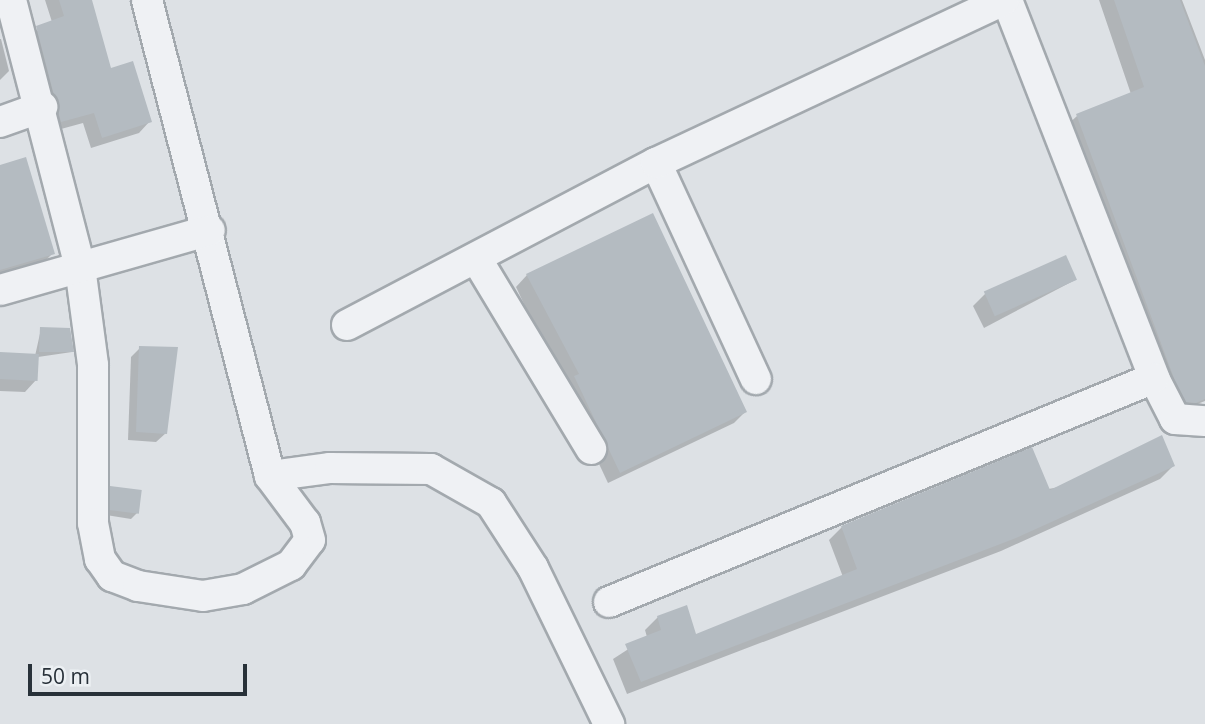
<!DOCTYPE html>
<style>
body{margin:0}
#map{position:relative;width:1205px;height:724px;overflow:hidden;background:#dde1e5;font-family:"Open Sans",sans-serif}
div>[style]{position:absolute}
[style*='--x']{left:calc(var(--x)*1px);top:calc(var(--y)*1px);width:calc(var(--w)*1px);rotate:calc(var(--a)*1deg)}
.shadow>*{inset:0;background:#0003}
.building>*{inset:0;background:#b4bbc1;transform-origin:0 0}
.roads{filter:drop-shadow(2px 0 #a3a9ae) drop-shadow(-2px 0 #a3a9ae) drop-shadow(0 2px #a3a9ae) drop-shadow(0 -2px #a3a9ae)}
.street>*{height:30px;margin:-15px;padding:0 15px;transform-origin:15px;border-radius:15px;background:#eff1f4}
span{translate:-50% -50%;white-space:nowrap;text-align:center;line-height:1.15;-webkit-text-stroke:6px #ecf0f3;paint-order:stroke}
.scale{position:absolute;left:28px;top:664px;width:219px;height:32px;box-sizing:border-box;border:4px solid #283139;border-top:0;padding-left:9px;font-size:21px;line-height:24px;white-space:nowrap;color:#283139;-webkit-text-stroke:5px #ecf0f3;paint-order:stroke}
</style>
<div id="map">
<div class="shadow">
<div style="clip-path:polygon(45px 0,90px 0,110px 70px,150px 121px,139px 133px,91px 148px,83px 123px,50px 132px,25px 38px,52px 22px)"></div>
<div style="clip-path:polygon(1099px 0,1182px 0,1205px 60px,1205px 401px,1174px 413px,1065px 127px,1077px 116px,1131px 94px)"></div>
<div style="clip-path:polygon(1px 39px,9px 71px,0 80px,0 39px)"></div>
<div style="clip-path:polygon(0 166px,53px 253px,36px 270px,0 281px)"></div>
<div style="clip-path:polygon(527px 275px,745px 412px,734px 423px,608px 483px,516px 287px)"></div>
<div style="clip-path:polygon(1075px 280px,984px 328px,973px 306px,985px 294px)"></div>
<div style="clip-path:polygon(41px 329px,72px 352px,38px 357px,36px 380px,25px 392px,0 391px,0 355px,35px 356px)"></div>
<div style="clip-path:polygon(140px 348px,166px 433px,156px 442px,128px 440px,131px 357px)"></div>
<div style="clip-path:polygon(1173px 466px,1160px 479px,1001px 551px,627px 694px,613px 659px,647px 637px,645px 630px,658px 617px,695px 636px,843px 577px,829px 540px,842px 527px)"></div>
<div style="clip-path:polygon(111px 488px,137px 513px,131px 519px,106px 515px)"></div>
</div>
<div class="building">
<div style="clip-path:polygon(59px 0,92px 0,111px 68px,133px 61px,152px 122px,102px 138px,94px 113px,61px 122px,36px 26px,64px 16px)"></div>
<div style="clip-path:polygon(1114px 0,1180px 0,1205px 66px,1205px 399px,1196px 403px,1186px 402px,1175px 381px,1076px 114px,1144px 87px)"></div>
<div style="clip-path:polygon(26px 157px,55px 254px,0 270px,0 165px)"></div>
<div style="clip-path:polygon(653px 213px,747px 412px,620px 473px,574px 376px,579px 374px,526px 274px)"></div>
<div style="left:1066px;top:255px;width:27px;height:90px;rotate:66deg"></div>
<div style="clip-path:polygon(40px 327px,70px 328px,74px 352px,39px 352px)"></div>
<div style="clip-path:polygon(139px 346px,178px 347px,167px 434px,136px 432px)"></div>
<div style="left:0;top:352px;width:39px;height:27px;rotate:3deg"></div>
<div style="clip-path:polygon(1162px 435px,1175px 466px,1016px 538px,641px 682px,625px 644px,661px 630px,657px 616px,687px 605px,696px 634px,857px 569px,841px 526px,1032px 447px,1050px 490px)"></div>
<div style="left:110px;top:486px;width:32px;height:24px;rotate:7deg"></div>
</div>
<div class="roads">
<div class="street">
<div style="--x:11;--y:0;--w:276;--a:75.5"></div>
<div style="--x:80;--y:267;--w:99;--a:82.4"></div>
<div style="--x:93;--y:365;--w:158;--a:90"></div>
<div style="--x:93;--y:523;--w:37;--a:79"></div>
<div style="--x:100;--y:559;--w:21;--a:55"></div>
<div style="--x:112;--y:576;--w:28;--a:21"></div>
<div style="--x:138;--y:586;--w:66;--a:8.7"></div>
<div style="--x:203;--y:596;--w:41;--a:-9.9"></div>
<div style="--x:243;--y:589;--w:54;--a:-26.6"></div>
<div style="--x:291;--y:565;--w:31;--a:-53"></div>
<div style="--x:310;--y:540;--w:18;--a:-106"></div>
<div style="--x:305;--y:523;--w:59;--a:-126.7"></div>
<div style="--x:270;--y:476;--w:492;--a:-104.5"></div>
<div style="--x:1007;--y:0;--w:406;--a:68.7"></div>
<div style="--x:1154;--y:378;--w:46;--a:62.9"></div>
<div style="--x:1175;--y:419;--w:30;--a:4"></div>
<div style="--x:0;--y:122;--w:45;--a:-19.7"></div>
<div style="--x:656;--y:163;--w:238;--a:65.2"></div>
<div style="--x:476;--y:258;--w:223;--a:58.9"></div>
<div style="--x:0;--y:290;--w:218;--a:-15.9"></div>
<div style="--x:347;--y:325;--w:349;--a:-27.7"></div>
<div style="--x:656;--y:163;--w:384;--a:-25.1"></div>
<div style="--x:270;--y:476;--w:61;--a:-7.6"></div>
<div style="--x:330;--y:468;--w:101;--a:0.6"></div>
<div style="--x:431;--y:469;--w:69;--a:29.5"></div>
<div style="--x:491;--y:503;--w:77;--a:57.1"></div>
<div style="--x:533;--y:568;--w:174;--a:64"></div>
<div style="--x:609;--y:602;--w:589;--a:-22.34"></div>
</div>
</div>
<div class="scale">50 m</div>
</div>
